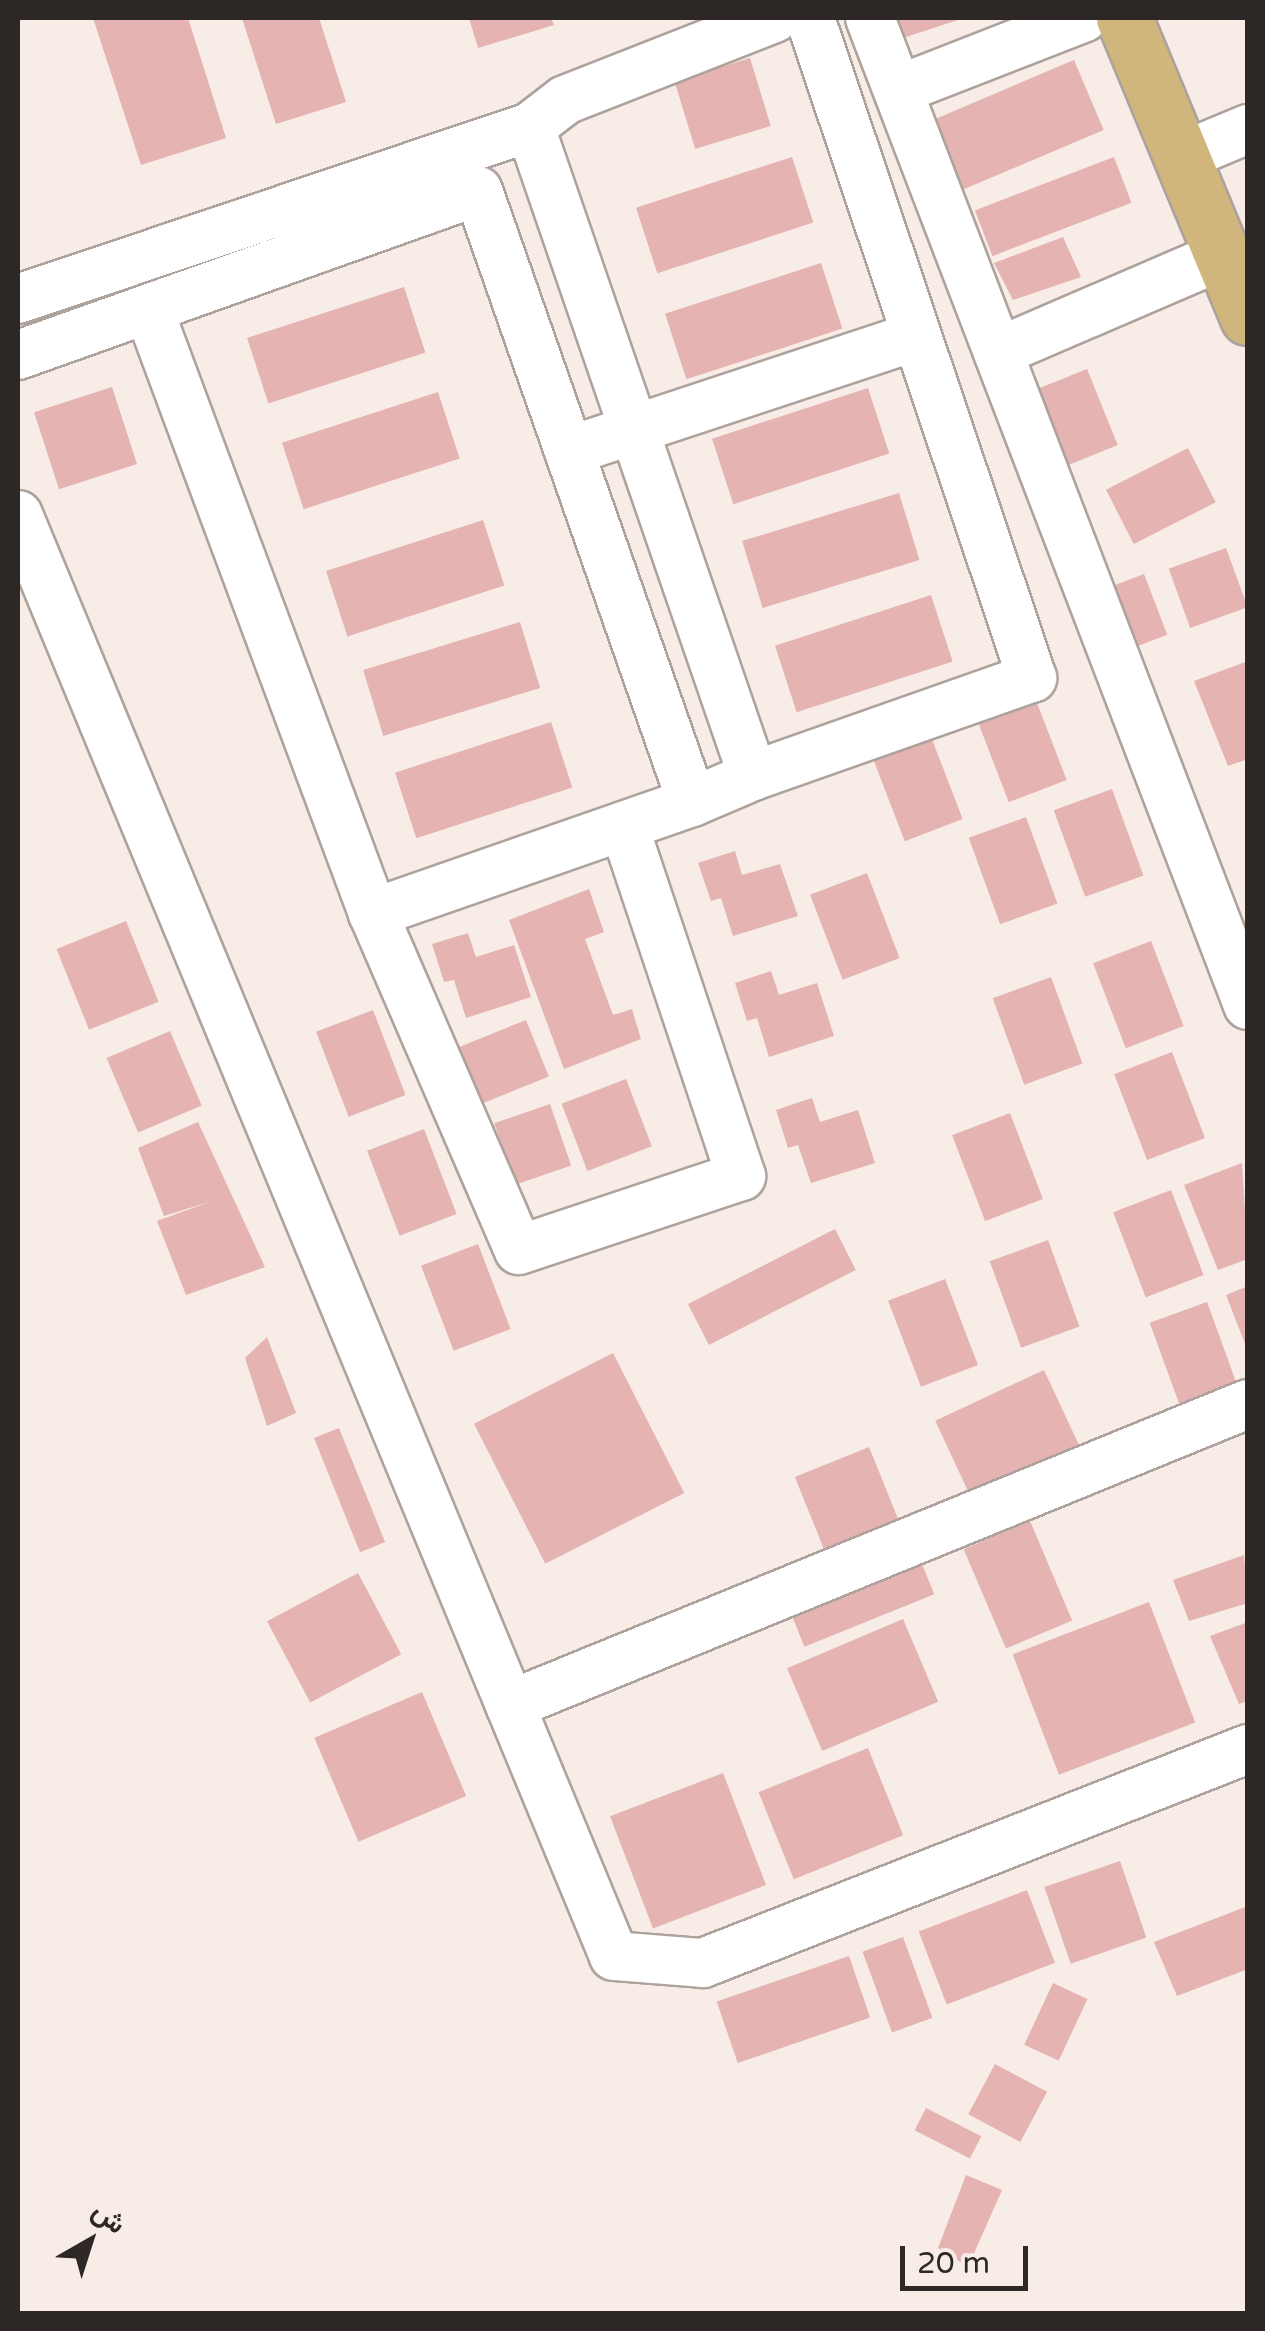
<!DOCTYPE html>
<meta charset="utf-8">
<style>
body{margin:0}
#map{position:relative;width:1265px;height:2331px;overflow:hidden;background:#f8ece6;font-family:"Varela Round",Vazirmatn,sans-serif}
div>[style]{position:absolute}
[style*='--x']{left:calc(var(--x)*1px);top:calc(var(--y)*1px);width:calc(var(--w)*1px);rotate:calc(var(--a)*1deg)}
.building>*{inset:0;background:#e4b3b2;transform-origin:0 0}
.roads{filter:drop-shadow(2px 0 #ada29c) drop-shadow(-2px 0 #ada29c) drop-shadow(0 2px #ada29c) drop-shadow(0 -2px #ada29c)}
.minor>*{height:48px;margin:-24px;padding:0 24px;transform-origin:24px;border-radius:24px;background:#fff}
.major>*{height:55px;margin:-27.5px;padding:0 27.5px;transform-origin:27.5px;border-radius:27.5px;background:#d0b67c}
span{translate:-50% -50%;white-space:nowrap;text-align:center;line-height:1.15;-webkit-text-stroke:8px #f8ece6;paint-order:stroke}
.frame{position:absolute;inset:0;border:20px solid #2d2826;pointer-events:none}
.north{position:absolute;left:40px;top:2191px;width:100px;height:100px;-webkit-text-stroke:8px #f8ece6;paint-order:stroke;rotate:39deg;font-size:28px;font-weight:700;line-height:40px;text-align:center;color:#2d2826}
.north::after{content:'';display:block;margin:auto;width:35px;height:45px;background:#2d2826;clip-path:polygon(50% 0,100% 100%,50% 72%,0 100%)}
.scale{position:absolute;left:900px;top:2246px;width:128px;height:45px;box-sizing:border-box;border:5px solid #2d2826;border-top:0;padding-left:12px;font-size:30px;line-height:35px;white-space:nowrap;color:#2d2826;-webkit-text-stroke:8px #f8ece6;paint-order:stroke}
</style>
<div id="map">
<div class="building">
<div style="clip-path:polygon(93px 18px,188px 18px,226px 138px,141px 165px)"></div>
<div style="clip-path:polygon(242px 18px,319px 18px,346px 102px,276px 124px)"></div>
<div style="clip-path:polygon(469px 18px,551px 18px,554px 25px,478px 48px)"></div>
<div style="clip-path:polygon(892px 18px,964px 18px,900px 39px)"></div>
<div style="left:750px;top:58px;width:71px;height:79px;rotate:73deg"></div>
<div style="left:1074px;top:60px;width:76px;height:152px;rotate:67deg"></div>
<div style="left:792px;top:157px;width:69px;height:164px;rotate:72deg"></div>
<div style="left:1114px;top:157px;width:49px;height:149px;rotate:69deg"></div>
<div style="clip-path:polygon(1063px 237px,1081px 277px,1013px 300px,994px 263px)"></div>
<div style="left:821px;top:263px;width:69px;height:164px;rotate:72deg"></div>
<div style="left:404px;top:287px;width:69px;height:165px;rotate:72deg"></div>
<div style="left:1087px;top:369px;width:82px;height:63px;rotate:68deg"></div>
<div style="left:112px;top:387px;width:81px;height:82px;rotate:72deg"></div>
<div style="left:868px;top:388px;width:69px;height:164px;rotate:72deg"></div>
<div style="left:438px;top:392px;width:70px;height:164px;rotate:72deg"></div>
<div style="left:1188px;top:448px;width:61px;height:92px;rotate:63deg"></div>
<div style="left:899px;top:493px;width:70px;height:164px;rotate:73deg"></div>
<div style="left:483px;top:520px;width:69px;height:165px;rotate:72deg"></div>
<div style="left:1226px;top:548px;width:63px;height:61px;rotate:70deg"></div>
<div style="left:1144px;top:574px;width:65px;height:42px;rotate:69deg"></div>
<div style="left:931px;top:595px;width:70px;height:164px;rotate:72deg"></div>
<div style="left:520px;top:622px;width:69px;height:164px;rotate:73deg"></div>
<div style="clip-path:polygon(1248px 661px,1248px 759px,1228px 766px,1194px 681px)"></div>
<div style="left:1034px;top:695px;width:91px;height:62px;rotate:69deg"></div>
<div style="left:551px;top:722px;width:69px;height:164px;rotate:72deg"></div>
<div style="left:930px;top:734px;width:91px;height:62px;rotate:69deg"></div>
<div style="left:1112px;top:789px;width:92px;height:62px;rotate:70deg"></div>
<div style="left:1026px;top:817px;width:92px;height:61px;rotate:70deg"></div>
<div style="clip-path:polygon(735px 851px,742px 875px,780px 864px,798px 916px,733px 936px,721px 898px,711px 901px,698px 863px)"></div>
<div style="left:867px;top:873px;width:91px;height:61px;rotate:69deg"></div>
<div style="clip-path:polygon(589px 889px,604px 932px,585px 939px,613px 1015px,632px 1009px,641px 1039px,564px 1069px,509px 920px)"></div>
<div style="left:126px;top:921px;width:87px;height:75px;rotate:68deg"></div>
<div style="clip-path:polygon(468px 933px,476px 957px,514px 945px,531px 997px,466px 1018px,454px 980px,444px 982px,432px 944px)"></div>
<div style="left:1151px;top:941px;width:91px;height:62px;rotate:69deg"></div>
<div style="clip-path:polygon(771px 971px,779px 995px,817px 983px,834px 1036px,769px 1057px,757px 1018px,747px 1021px,735px 983px)"></div>
<div style="left:1051px;top:977px;width:92px;height:62px;rotate:70deg"></div>
<div style="left:373px;top:1010px;width:91px;height:61px;rotate:69deg"></div>
<div style="left:526px;top:1020px;width:61px;height:72px;rotate:68deg"></div>
<div style="left:170px;top:1031px;width:81px;height:69px;rotate:67deg"></div>
<div style="left:1172px;top:1052px;width:92px;height:62px;rotate:69deg"></div>
<div style="left:626px;top:1079px;width:72px;height:69px;rotate:69deg"></div>
<div style="clip-path:polygon(812px 1098px,820px 1122px,858px 1110px,875px 1163px,811px 1183px,798px 1145px,788px 1148px,776px 1110px)"></div>
<div style="left:550px;top:1104px;width:65px;height:59px;rotate:71deg"></div>
<div style="left:1010px;top:1113px;width:92px;height:62px;rotate:69deg"></div>
<div style="clip-path:polygon(198px 1122px,265px 1267px,186px 1295px,157px 1221px,212px 1201px,164px 1216px,138px 1148px)"></div>
<div style="left:424px;top:1129px;width:91px;height:61px;rotate:69deg"></div>
<div style="clip-path:polygon(1242px 1163px,1248px 1259px,1218px 1270px,1184px 1185px)"></div>
<div style="left:1171px;top:1190px;width:91px;height:62px;rotate:69deg"></div>
<div style="left:835px;top:1229px;width:46px;height:165px;rotate:63deg"></div>
<div style="left:1048px;top:1240px;width:92px;height:62px;rotate:70deg"></div>
<div style="left:478px;top:1244px;width:91px;height:61px;rotate:69deg"></div>
<div style="left:945px;top:1279px;width:92px;height:61px;rotate:69deg"></div>
<div style="clip-path:polygon(1248px 1286px,1248px 1349px,1247px 1349px,1226px 1295px)"></div>
<div style="left:1207px;top:1302px;width:92px;height:61px;rotate:70deg"></div>
<div style="clip-path:polygon(267px 1337px,296px 1413px,267px 1426px,245px 1358px)"></div>
<div style="left:613px;top:1353px;width:157px;height:156px;rotate:63deg"></div>
<div style="left:1044px;top:1370px;width:89px;height:120px;rotate:65deg"></div>
<div style="left:339px;top:1428px;width:123px;height:27px;rotate:68deg"></div>
<div style="left:869px;top:1447px;width:81px;height:80px;rotate:68deg"></div>
<div style="left:1030px;top:1521px;width:108px;height:72px;rotate:67deg"></div>
<div style="clip-path:polygon(1244px 1555px,1248px 1603px,1189px 1621px,1173px 1580px)"></div>
<div style="left:920px;top:1559px;width:38px;height:140px;rotate:68deg"></div>
<div style="left:358px;top:1573px;width:92px;height:103px;rotate:62deg"></div>
<div style="left:1149px;top:1602px;width:129px;height:146px;rotate:69deg"></div>
<div style="left:903px;top:1619px;width:90px;height:126px;rotate:67deg"></div>
<div style="clip-path:polygon(1248px 1622px,1248px 1701px,1239px 1704px,1210px 1636px)"></div>
<div style="left:422px;top:1692px;width:113px;height:117px;rotate:67deg"></div>
<div style="left:868px;top:1748px;width:94px;height:118px;rotate:68deg"></div>
<div style="left:723px;top:1773px;width:120px;height:121px;rotate:69deg"></div>
<div style="left:1120px;top:1861px;width:81px;height:80px;rotate:71deg"></div>
<div style="left:1027px;top:1890px;width:78px;height:116px;rotate:69deg"></div>
<div style="clip-path:polygon(1248px 1906px,1248px 1969px,1177px 1996px,1154px 1942px)"></div>
<div style="left:903px;top:1937px;width:86px;height:43px;rotate:70deg"></div>
<div style="left:849px;top:1956px;width:65px;height:140px;rotate:71deg"></div>
<div style="left:1053px;top:1983px;width:38px;height:68px;rotate:25deg"></div>
<div style="left:995px;top:2064px;width:59px;height:57px;rotate:28deg"></div>
<div style="left:926px;top:2108px;width:62px;height:25px;rotate:27deg"></div>
<div style="clip-path:polygon(966px 2175px,1002px 2190px,968px 2267px,938px 2248px)"></div>
</div>
<div class="roads">
<div class="minor">
<div style="--x:870;--y:18;--w:1057;--a:69.04"></div>
<div style="--x:898;--y:90;--w:199;--a:-21.3"></div>
<div style="--x:530;--y:127;--w:44;--a:-37.6"></div>
<div style="--x:565;--y:100;--w:225;--a:-21.4"></div>
<div style="--x:1181;--y:157;--w:73;--a:-22.7"></div>
<div style="--x:18;--y:299;--w:540;--a:-18.57"></div>
<div style="--x:530;--y:127;--w:686;--a:71.04"></div>
<div style="--x:753;--y:776;--w:66;--a:156.9"></div>
<div style="--x:998;--y:352;--w:243;--a:-23.3"></div>
<div style="--x:18;--y:355;--w:488;--a:-19.6"></div>
<div style="--x:478;--y:191;--w:647;--a:70.7"></div>
<div style="--x:692;--y:802;--w:338;--a:160.8"></div>
<div style="--x:373;--y:913;--w:645;--a:-110.4"></div>
<div style="--x:569;--y:451;--w:363;--a:-18.3"></div>
<div style="--x:18;--y:515;--w:1559;--a:67.53"></div>
<div style="--x:614;--y:1956;--w:89;--a:4.5"></div>
<div style="--x:703;--y:1963;--w:586;--a:-21.44"></div>
<div style="--x:753;--y:776;--w:296;--a:-19.4"></div>
<div style="--x:1032;--y:678;--w:696;--a:-108.59"></div>
<div style="--x:373;--y:913;--w:367;--a:66.6"></div>
<div style="--x:519;--y:1250;--w:234;--a:-18.4"></div>
<div style="--x:741;--y:1176;--w:369;--a:-108.5"></div>
<div style="--x:510;--y:1705;--w:797;--a:-22.19"></div>
</div>
<div class="major">
<div style="--x:1124;--y:18;--w:324;--a:67.5"></div>
</div>
</div>
<div class="frame"></div>
<div class="north">ش</div>
<div class="scale">20 m</div>
</div>
